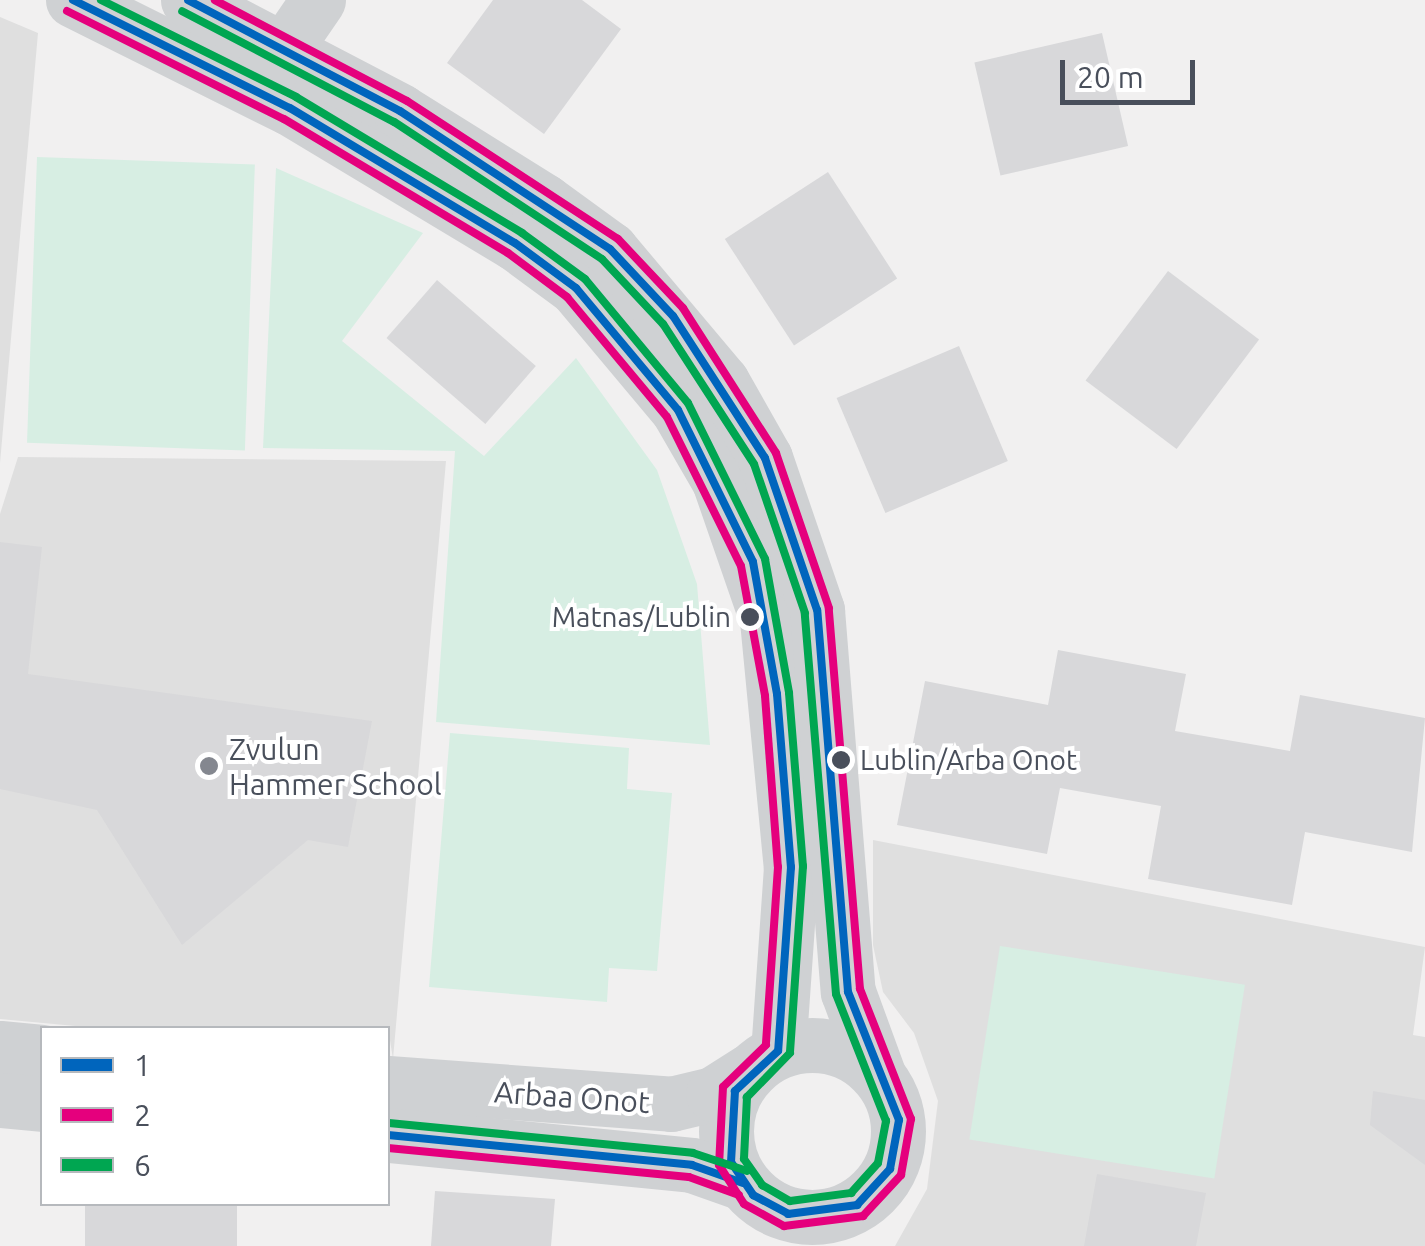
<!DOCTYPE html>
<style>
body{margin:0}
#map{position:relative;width:1425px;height:1246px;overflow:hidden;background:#f1f0f0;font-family:Ubuntu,sans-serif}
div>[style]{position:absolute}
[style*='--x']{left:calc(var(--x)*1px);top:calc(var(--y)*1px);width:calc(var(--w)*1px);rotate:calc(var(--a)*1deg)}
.education>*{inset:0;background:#dfdfdf}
.green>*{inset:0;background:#d7eee3;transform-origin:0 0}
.building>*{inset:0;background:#d8d8da;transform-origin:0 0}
.minor>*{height:55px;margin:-27.5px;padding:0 27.5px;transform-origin:27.5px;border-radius:27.5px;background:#cfd1d3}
.minor>.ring{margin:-27.5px;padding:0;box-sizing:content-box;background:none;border:55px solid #cfd1d3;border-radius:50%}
.bus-1>*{height:8px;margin:-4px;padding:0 4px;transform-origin:4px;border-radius:4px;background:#0065bd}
.bus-2>*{height:8px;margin:-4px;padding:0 4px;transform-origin:4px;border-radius:4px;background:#e5007d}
.bus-3>*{height:8px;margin:-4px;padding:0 4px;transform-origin:4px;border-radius:4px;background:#00a651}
.dots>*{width:28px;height:28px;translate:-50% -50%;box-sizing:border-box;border:5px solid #fff;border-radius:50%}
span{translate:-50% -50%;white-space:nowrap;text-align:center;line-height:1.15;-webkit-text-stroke:8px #fff;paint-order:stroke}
.bus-label{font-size:28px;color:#494f5b}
.right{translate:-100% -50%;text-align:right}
.left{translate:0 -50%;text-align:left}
.poi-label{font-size:30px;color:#494f5b}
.street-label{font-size:30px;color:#494f5b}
.legend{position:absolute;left:40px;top:1026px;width:350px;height:180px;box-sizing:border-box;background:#fff;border:2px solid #b6b9bd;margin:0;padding:12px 18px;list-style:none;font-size:30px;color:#494f5b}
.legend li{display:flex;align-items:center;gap:20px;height:50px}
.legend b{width:50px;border:2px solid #b6b9bd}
.scale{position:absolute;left:1060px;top:60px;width:135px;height:45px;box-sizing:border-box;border:5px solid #494f5b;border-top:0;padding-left:12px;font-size:30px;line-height:35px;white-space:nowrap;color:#494f5b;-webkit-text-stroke:8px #fff;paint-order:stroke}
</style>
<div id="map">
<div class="education">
<div style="clip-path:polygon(0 17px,38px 33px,0 463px)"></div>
<div style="clip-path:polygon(18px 457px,446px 461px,393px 1059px,388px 1028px,97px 1028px,0 1019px,0 514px)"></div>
<div style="clip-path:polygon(873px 840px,1425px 947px,1413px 1035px,1425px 1037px,1425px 1246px,895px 1246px,927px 1189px,938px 1101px,914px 1033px,883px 992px,873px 945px)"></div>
</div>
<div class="green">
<div style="left:37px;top:157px;width:218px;height:286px;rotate:2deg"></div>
<div style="clip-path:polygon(276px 168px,423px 233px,342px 341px,484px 456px,576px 358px,657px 470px,697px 584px,710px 745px,436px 722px,455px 451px,263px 448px)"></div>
<div style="clip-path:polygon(450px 733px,629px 748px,627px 789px,672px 793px,657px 971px,609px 968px,607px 1002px,429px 987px)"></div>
<div style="left:1000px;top:946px;width:248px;height:196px;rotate:9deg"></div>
</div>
<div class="building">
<div style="clip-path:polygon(493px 0,582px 0,621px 29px,544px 134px,447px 63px)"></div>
<div style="left:1102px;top:33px;width:116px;height:131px;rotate:77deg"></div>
<div style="left:828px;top:172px;width:127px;height:123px;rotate:57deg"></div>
<div style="left:1168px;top:271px;width:114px;height:137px;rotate:37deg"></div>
<div style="left:437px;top:280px;width:131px;height:77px;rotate:41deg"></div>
<div style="left:959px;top:346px;width:125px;height:133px;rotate:67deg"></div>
<div style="clip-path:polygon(0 542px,42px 547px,28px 674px,372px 721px,348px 847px,308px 840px,182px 945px,97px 810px,0 789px)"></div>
<div style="clip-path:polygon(1058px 650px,1186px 674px,1175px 731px,1290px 751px,1300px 695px,1425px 718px,1412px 852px,1305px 832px,1292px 905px,1148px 879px,1161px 806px,1060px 788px,1047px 854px,897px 825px,925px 681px,1048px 705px)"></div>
<div style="clip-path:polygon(1373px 1091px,1425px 1100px,1425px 1165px,1370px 1125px)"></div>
<div style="clip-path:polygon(1097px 1174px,1206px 1193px,1196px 1246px,1084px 1246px)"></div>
<div style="clip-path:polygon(435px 1191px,555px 1199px,551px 1246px,431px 1246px)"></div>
<div style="left:85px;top:1204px;width:152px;height:42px"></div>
</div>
<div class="minor">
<div style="--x:73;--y:0;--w:242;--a:26.5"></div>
<div style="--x:290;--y:108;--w:262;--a:31"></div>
<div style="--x:515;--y:243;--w:76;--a:36.4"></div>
<div style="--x:576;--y:288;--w:159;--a:50.1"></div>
<div style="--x:678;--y:410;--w:82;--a:60"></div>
<div style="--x:719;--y:481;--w:147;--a:70.9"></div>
<div style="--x:767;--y:620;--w:248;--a:84.5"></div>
<div style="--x:791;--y:867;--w:184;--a:94"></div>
<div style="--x:188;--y:0;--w:239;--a:27.6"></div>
<div style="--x:400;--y:111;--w:170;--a:32"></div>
<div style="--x:544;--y:201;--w:82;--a:36"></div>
<div style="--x:610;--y:249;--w:174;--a:49.9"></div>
<div style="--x:722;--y:382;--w:87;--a:60.5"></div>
<div style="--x:765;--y:458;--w:161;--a:71.1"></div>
<div style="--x:817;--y:610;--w:383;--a:85.4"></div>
<div style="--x:848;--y:992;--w:87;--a:69.9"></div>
<div style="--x:266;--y:76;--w:92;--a:-55.6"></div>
<div class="ring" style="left:726px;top:1045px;width:117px;height:117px"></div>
<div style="--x:0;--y:1048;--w:42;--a:5.4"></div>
<div style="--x:388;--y:1083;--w:284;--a:4.2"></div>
<div style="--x:671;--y:1104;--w:43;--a:-13.4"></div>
<div style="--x:713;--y:1094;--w:43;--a:-32.6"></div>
<div style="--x:0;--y:1100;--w:42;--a:5.4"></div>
<div style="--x:388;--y:1135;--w:305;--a:5.6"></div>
<div style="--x:692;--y:1165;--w:54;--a:19.4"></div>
</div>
<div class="bus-1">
<div style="--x:73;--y:0;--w:242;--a:26.5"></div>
<div style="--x:290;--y:108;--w:262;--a:31"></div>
<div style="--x:515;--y:243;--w:76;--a:36.4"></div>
<div style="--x:576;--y:288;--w:159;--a:50.1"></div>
<div style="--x:678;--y:410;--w:169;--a:63.7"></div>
<div style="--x:753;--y:562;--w:134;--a:79.7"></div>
<div style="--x:777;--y:694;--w:174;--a:85.4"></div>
<div style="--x:791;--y:867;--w:184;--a:94"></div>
<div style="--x:778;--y:1051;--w:59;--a:137.1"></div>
<div style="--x:735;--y:1091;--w:71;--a:93.2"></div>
<div style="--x:731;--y:1162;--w:40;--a:56"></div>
<div style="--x:753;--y:1195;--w:40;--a:28"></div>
<div style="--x:788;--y:1214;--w:70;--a:-7.4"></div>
<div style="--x:857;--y:1205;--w:49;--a:-47.5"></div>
<div style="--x:890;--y:1169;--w:50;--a:-79.6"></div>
<div style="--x:899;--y:1120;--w:138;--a:-111.7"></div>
<div style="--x:848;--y:992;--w:383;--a:-94.6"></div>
<div style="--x:817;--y:610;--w:161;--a:-108.9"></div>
<div style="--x:765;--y:458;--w:169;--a:-122.9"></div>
<div style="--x:673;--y:316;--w:92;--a:-133.2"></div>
<div style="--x:610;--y:249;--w:251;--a:-146.7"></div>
<div style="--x:400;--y:111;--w:239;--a:-152.4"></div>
<div style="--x:388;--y:1135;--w:305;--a:5.6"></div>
<div style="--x:692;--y:1165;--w:54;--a:19.4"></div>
</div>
<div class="bus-2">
<div style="--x:67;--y:11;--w:242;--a:26.5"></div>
<div style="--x:284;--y:119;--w:261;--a:30.9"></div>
<div style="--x:508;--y:253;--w:74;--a:36.7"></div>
<div style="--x:567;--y:297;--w:156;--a:50.2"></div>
<div style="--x:667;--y:417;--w:166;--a:63.6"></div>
<div style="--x:741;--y:566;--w:132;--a:79.5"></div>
<div style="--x:765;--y:696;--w:171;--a:85.7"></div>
<div style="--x:778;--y:867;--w:178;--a:93.9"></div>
<div style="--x:766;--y:1045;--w:60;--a:135.7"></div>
<div style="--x:723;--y:1087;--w:78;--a:92.9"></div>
<div style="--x:719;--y:1165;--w:46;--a:57.3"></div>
<div style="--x:744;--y:1204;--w:46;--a:28.8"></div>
<div style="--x:784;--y:1226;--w:80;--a:-7.2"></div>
<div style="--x:863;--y:1216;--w:56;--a:-47.2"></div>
<div style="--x:901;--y:1175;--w:57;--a:-79.9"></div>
<div style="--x:911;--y:1119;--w:140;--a:-111.4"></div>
<div style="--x:860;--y:989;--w:382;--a:-94.7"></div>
<div style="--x:829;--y:608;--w:164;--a:-108.9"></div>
<div style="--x:776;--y:453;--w:172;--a:-122.7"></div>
<div style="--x:683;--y:308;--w:95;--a:-133.3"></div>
<div style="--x:618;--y:239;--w:252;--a:-146.8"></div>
<div style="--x:407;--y:101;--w:217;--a:-152.3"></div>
<div style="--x:388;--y:1148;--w:302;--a:5.5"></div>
<div style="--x:689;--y:1177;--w:53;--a:19.8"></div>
</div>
<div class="bus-3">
<div style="--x:101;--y:0;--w:218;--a:26.4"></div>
<div style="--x:296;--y:97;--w:264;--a:31"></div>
<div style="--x:522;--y:233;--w:78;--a:36.1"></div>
<div style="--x:585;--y:279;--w:161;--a:50.3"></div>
<div style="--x:688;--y:403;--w:174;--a:63.7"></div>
<div style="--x:765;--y:559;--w:136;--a:79.8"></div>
<div style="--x:789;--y:693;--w:174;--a:85.4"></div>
<div style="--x:803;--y:866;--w:187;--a:94"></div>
<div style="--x:790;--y:1053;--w:62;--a:134.3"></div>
<div style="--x:747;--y:1097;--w:62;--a:92.8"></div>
<div style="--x:744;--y:1159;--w:32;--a:55"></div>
<div style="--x:762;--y:1185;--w:32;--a:30"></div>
<div style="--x:790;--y:1201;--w:62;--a:-7.5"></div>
<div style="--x:851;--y:1193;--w:40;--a:-48"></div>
<div style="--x:878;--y:1163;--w:43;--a:-79.2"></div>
<div style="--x:886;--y:1121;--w:136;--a:-111.5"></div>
<div style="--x:836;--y:994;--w:382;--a:-94.7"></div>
<div style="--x:805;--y:613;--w:157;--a:-108.9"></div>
<div style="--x:754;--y:464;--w:167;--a:-123"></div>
<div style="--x:663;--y:324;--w:89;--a:-133.2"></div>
<div style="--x:602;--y:259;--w:249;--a:-146.6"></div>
<div style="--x:394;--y:122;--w:239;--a:-152.4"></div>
<div style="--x:389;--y:1123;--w:305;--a:5.6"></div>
<div style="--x:693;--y:1153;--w:57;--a:18.4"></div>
</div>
<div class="dots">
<div style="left:750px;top:617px;background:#494f5b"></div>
<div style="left:841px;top:760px;background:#494f5b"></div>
<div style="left:209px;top:766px;background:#84878f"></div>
</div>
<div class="bus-label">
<span class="right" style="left:731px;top:617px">Matnas/Lublin</span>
<span class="left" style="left:860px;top:760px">Lublin/Arba Onot</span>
</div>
<div class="poi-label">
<span class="left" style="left:229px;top:766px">Zvulun<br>Hammer School</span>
</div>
<div class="street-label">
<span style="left:572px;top:1097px;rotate:4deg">Arbaa Onot</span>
</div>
<ul class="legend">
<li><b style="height:12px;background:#0065bd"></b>1</li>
<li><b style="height:12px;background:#e5007d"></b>2</li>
<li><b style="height:12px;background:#00a651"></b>6</li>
</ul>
<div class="scale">20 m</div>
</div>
